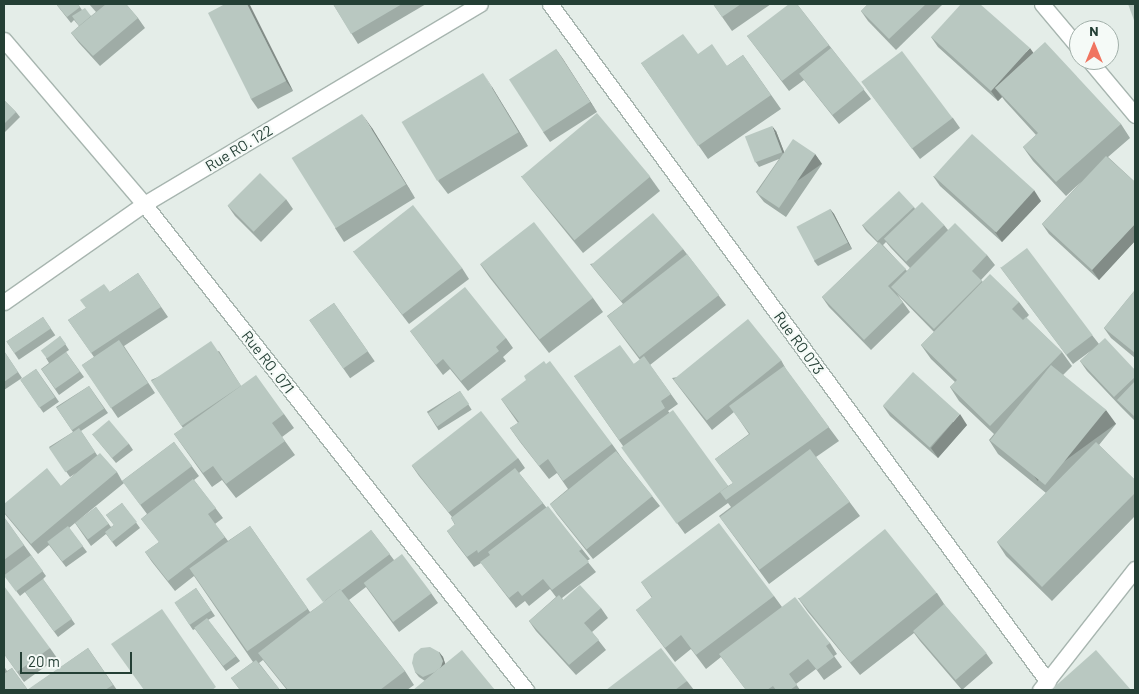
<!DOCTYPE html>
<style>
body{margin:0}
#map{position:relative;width:1139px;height:694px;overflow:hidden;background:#e4ede8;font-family:Barlow,sans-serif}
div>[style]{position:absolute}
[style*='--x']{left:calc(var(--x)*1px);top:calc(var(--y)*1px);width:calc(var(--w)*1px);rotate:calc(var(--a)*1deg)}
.roads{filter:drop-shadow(1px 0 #a7b5af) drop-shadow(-1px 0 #a7b5af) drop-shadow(0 1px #a7b5af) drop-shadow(0 -1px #a7b5af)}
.street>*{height:15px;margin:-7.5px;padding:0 7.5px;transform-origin:7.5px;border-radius:7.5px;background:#fff}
.wall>*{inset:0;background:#9faca6;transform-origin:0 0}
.shaded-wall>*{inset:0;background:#828c87;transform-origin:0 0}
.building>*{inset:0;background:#b9c8c1;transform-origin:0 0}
span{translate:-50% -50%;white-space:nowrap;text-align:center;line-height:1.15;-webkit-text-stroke:4.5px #f5faf7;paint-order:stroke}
.street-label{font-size:15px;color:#243f35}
.frame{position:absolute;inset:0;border:5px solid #243f35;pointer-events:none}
.north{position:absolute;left:1069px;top:20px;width:50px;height:50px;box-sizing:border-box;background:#f5faf7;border:1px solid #a1afa9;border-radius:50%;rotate:0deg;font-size:14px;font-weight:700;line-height:20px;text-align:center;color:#243f35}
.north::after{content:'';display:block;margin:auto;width:18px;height:22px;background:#f07460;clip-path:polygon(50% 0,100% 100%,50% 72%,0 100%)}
.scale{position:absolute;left:20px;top:652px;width:112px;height:22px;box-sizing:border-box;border:2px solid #243f35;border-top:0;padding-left:6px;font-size:15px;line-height:18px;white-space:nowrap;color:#243f35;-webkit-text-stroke:4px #f5faf7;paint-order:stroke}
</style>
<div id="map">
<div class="roads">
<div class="street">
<div style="--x:550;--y:4;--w:841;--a:53.7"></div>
<div style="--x:1042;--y:4;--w:57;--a:49.9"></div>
<div style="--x:4;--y:40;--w:216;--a:49.5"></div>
<div style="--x:144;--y:204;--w:618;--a:51.83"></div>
<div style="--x:1089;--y:60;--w:72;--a:50.1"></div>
<div style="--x:4;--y:302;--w:171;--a:-35"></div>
<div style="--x:144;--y:204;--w:391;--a:-30.8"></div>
<div style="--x:1040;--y:690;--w:154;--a:-51.9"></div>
</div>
</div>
<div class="wall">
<div style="clip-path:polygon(56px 4px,78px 4px,82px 10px,91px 16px,96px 12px,89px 4px,126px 4px,138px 18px,145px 28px,100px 66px,79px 43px,71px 33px,79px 26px,74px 20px,71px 23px)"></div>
<div style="clip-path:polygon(225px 4px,248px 4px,293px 91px,258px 109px,251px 99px)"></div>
<div style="clip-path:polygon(333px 4px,426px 4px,358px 44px)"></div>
<div style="clip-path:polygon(713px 4px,771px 4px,732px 31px)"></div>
<div style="clip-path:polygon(797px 4px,871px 99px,839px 124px,804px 80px,789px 91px,747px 36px)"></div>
<div style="clip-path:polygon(868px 4px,943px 4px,896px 50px,868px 21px,861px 11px)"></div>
<div style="clip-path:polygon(931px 37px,1033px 53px,1121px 124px,1130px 138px,1108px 157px,1135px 182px,1135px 241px,1099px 280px,1049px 234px,1042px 224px,1081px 182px,1066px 196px,1033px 161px,1023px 147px,1036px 135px,1005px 101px,1002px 97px,998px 101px,938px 47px)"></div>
<div style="clip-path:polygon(556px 49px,597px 112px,550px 142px,543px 132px)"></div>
<div style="clip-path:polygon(698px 54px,727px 66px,743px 55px,781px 109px,708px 159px,641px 63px)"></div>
<div style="clip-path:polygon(862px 82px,953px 118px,960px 128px,920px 159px)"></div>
<div style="clip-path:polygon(492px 87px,528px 146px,448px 194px,438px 181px)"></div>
<div style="clip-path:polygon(4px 100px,16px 112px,20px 117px,4px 133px)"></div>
<div style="clip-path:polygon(372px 128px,415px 198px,344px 242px,335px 228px)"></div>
<div style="clip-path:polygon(776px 131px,784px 152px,815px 154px,822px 164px,786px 217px,764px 202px,756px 192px,779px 159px,759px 167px,755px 161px)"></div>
<div style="clip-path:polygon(521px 176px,650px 177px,660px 191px,583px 253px,531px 189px)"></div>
<div style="clip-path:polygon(933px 176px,1041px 201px,1002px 242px,940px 186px)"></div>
<div style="clip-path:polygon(286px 199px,293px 209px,261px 242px,235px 216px,228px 206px)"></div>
<div style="clip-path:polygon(evenodd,914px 207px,915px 209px,944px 225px,948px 230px,987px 255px,995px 265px,981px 280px,983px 282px,1019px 302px,1029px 315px,1026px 318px,1062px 352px,1072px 366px,1063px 375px,1116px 424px,1099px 445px,1135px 480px,1135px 516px,1052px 601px,1006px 556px,997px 542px,1046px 493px,998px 454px,989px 440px,994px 434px,959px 401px,950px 387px,955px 382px,931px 359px,921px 345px,934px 332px,897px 294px,910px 312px,871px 350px,829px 307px,822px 297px,878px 243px,866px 231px,862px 225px,914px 207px,886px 242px,891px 248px,910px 268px,907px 271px,883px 245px,886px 242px)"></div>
<div style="clip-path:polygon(830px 209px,834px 214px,852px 249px,818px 266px,814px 261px)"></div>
<div style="clip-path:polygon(683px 249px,726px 305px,650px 365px,678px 404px,668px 411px,728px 486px,733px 483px,715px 459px,749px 434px,734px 412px,712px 430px,672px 378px,781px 360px,787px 371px,839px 441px,816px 457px,860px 516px,769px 584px,719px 516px,731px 507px,728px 503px,685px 534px,629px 457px,623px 446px,574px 376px,634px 364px,640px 360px,607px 316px,623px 304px,598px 274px,590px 264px)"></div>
<div style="clip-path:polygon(353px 251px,462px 268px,469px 279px,409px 324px)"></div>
<div style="clip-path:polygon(480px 264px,593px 298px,603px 312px,549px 353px,490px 278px)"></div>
<div style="clip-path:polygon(1000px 267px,1092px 335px,1099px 344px,1135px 370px,1135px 421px,1121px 407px,1087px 371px,1080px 361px,1092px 350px,1073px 364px)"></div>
<div style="clip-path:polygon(138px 273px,168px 317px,124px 346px,155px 393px,118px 418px,82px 365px,94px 357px,68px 320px)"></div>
<div style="clip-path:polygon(1135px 290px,1135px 358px,1111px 338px,1104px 328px)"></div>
<div style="left:334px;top:303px;width:71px;height:30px;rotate:55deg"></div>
<div style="left:43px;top:317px;width:22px;height:44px;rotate:56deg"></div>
<div style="clip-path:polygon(410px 331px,506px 338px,513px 348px,503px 357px,506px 361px,468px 391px,450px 369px,443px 375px)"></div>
<div style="clip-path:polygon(60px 336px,69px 350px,66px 352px,84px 377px,59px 395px,41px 369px,49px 363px,46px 358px)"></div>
<div style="clip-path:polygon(4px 351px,22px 378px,4px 390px)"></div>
<div style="clip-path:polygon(219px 351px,241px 386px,284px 414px,294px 428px,282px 437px,295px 455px,236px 498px,222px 480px,212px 487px,184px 448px,174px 434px,183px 428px,151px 380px)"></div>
<div style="left:36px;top:369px;width:40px;height:19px;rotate:55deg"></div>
<div style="clip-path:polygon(89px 386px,108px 413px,81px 431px,97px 455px,117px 472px,122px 481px,174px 442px,199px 476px,194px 480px,223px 518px,215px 524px,228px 541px,250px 526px,310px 612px,323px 603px,371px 530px,394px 560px,431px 593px,438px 603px,399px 632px,366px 587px,349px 600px,405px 671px,414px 685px,407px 690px,287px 690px,263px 660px,259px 663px,280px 690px,240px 690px,231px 678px,253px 662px,194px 576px,175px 591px,152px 562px,145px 552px,159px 542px,141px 519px,147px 514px,124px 483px,75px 523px,96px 507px,111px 527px,114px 525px,106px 515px,122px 503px,140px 528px,116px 547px,106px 534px,91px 546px,75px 523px,69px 528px,87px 552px,66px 567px,49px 545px,38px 554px,4px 513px,4px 504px,61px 486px,76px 473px,70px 477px,49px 447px,73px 432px,56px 407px)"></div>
<div style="left:460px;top:391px;width:22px;height:39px;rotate:58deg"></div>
<div style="clip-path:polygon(501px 399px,612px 444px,622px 458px,652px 496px,660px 506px,593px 559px,557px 514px,550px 504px,568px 489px,557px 473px,549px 479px,520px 442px,510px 428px,518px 423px)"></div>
<div style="clip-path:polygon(883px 406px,967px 425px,938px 458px,890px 416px)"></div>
<div style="clip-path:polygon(92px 434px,129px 444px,133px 450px,116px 463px)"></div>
<div style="clip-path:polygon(518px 458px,525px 468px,519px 473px,546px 507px,582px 549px,590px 559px,587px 561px,596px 572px,562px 598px,563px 600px,601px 608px,608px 618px,592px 632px,606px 650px,576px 675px,536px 631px,529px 621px,556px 597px,550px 589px,529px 606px,525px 601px,516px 608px,481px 563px,474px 567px,454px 541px,447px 531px,455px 525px,451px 518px,452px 517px,419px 476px,412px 466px)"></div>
<div style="clip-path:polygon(4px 517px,46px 576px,43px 579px,75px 624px,58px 637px,25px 592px,20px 596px,4px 575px)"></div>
<div style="clip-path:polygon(641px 582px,774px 596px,782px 607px,830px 643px,837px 654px,834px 656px,842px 667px,824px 680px,816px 669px,796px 684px,800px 690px,746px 690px,721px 657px,706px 669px,691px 649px,675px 662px,636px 610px,652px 598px)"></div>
<div style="clip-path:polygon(196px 588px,215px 616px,208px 620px,240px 661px,226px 671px,195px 629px,193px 630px,175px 603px)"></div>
<div style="clip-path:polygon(937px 593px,946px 607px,986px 653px,993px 663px,962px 690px,920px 641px,914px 633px,860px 675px,808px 612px,798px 598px)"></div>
<div style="clip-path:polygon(50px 648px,57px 658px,24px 682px,4px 654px)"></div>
<div style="clip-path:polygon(88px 648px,117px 690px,4px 690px,4px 666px,7px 671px,12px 668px,28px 690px)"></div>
<div style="clip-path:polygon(439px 652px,443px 657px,445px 664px,425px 681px,419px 677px,415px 672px)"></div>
<div style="clip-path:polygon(687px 681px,694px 690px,606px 690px)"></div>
</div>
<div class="shaded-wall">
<div style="clip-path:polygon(247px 4px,248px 4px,250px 5px,293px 91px,286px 81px)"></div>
<div style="clip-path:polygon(1030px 48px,1037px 58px,995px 88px,1002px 97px,998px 101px,991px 91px)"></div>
<div style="clip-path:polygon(556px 49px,563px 59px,597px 112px,590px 102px)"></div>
<div style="clip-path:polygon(483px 73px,492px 87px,528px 146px,519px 132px)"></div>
<div style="clip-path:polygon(362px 114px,372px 128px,415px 198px,406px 184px)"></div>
<div style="clip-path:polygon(772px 126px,776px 131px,786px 157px,782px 152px)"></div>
<div style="left:815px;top:154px;width:12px;height:64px;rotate:55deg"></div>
<div style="clip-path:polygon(1034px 190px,1041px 201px,1002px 242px,995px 232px)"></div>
<div style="clip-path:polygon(830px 209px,834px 214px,852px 249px,848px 243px)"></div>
<div style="clip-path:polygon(1135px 224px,1135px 241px,1099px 280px,1092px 270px)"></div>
<div style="left:1106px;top:410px;width:17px;height:97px;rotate:54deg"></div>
<div style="clip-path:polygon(960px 414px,967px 425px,938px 458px,931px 448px)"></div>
<div style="clip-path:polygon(439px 652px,443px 657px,446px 666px,440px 670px)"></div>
</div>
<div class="building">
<div style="clip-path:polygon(56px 4px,78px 4px,80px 7px,67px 17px)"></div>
<div style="clip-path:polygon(106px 4px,126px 4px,138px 18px,93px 56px,71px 33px)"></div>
<div style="clip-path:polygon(225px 4px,247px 4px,286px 81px,251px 99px,208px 13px)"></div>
<div style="clip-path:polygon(333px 4px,402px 4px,351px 34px)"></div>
<div style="clip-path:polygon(713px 4px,741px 4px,722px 17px)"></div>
<div style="clip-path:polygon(789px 4px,797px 4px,829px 45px,782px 81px,747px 36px)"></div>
<div style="clip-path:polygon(868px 4px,926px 4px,889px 39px,861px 11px)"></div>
<div style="clip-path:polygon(961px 4px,980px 4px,1030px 48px,991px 91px,931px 37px)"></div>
<div style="clip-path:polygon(1128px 4px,1135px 4px,1135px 23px)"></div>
<div style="clip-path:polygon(85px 8px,91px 16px,79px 26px,72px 16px)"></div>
<div style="clip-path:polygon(683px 34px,698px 54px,712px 44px,727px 66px,743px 55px,771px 95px,698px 146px,641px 63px)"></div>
<div style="clip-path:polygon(1045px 42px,1121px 124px,1056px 182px,1023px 147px,1038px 133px,995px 88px)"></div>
<div style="left:831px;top:48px;width:53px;height:41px;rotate:51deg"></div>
<div style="left:556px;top:49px;width:63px;height:56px;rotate:57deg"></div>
<div style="left:902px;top:51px;width:84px;height:51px;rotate:53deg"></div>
<div style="left:483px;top:73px;width:69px;height:95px;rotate:59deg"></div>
<div style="clip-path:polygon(4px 100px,16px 112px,4px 124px)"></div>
<div style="left:597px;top:113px;width:83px;height:99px;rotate:50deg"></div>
<div style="left:362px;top:114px;width:83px;height:83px;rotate:58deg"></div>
<div style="left:772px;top:126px;width:28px;height:29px;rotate:69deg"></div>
<div style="left:972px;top:134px;width:84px;height:57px;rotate:42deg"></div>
<div style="left:793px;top:139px;width:27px;height:65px;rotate:34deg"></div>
<div style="clip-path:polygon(1106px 156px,1135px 182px,1135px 224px,1092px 270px,1042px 224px)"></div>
<div style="left:260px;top:173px;width:37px;height:46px;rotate:45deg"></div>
<div style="left:899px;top:191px;width:22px;height:50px;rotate:47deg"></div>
<div style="left:922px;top:202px;width:32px;height:53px;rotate:46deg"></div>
<div style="left:413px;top:205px;width:80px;height:76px;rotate:52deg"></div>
<div style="left:830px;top:209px;width:38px;height:38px;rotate:62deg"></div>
<div style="left:653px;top:213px;width:47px;height:81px;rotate:50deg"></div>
<div style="left:534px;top:222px;width:96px;height:68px;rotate:52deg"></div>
<div style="clip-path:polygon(955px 223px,987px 255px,972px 271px,982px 281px,934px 329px,891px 287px)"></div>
<div style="clip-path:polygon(879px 242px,906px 269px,888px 286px,903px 302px,864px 340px,822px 297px)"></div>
<div style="left:1027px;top:248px;width:109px;height:33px;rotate:53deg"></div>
<div style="left:687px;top:254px;width:52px;height:101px;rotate:52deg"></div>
<div style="clip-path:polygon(138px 273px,161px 307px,91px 353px,68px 320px,86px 308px,80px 300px,104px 284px,110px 292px)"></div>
<div style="clip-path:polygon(990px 274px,1019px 302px,1012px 309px,1023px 320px,1026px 317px,1062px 352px,990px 426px,950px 387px,957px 380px,921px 345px)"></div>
<div style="clip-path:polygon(465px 287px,506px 338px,496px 347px,499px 351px,461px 381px,443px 359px,436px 365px,410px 331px)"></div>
<div style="clip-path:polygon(1135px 290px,1135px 353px,1104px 328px)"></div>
<div style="left:334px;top:303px;width:59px;height:30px;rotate:55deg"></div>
<div style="left:43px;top:317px;width:14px;height:44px;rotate:56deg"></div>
<div style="left:748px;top:319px;width:53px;height:96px;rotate:51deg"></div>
<div style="left:60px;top:336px;width:10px;height:24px;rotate:53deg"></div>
<div style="clip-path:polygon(1105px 338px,1135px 370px,1135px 377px,1114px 397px,1080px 361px)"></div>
<div style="left:119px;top:340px;width:52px;height:45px;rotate:56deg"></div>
<div style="left:211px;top:341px;width:54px;height:72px;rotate:56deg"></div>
<div style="clip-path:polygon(620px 345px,634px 364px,644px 356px,671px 394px,661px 401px,665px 408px,619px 440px,574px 376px)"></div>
<div style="clip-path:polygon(4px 351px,18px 372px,4px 382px)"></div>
<div style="left:66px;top:352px;width:24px;height:30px;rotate:55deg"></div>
<div style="clip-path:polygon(544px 361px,546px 364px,550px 361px,612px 444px,563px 481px,548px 459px,539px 466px,510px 428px,519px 422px,501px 399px,526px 380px,524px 376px)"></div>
<div style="left:1051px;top:365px;width:71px;height:97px;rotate:39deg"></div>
<div style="clip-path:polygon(784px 366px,829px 427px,726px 500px,720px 492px,733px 483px,715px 459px,750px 434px,729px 406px)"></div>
<div style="left:36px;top:369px;width:34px;height:19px;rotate:56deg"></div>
<div style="left:913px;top:372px;width:63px;height:45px;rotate:42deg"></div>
<div style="clip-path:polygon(256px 375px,284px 414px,272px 423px,285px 441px,226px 484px,213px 466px,203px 473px,174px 434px)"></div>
<div style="clip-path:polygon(1135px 381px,1135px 417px,1117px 400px)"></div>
<div style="left:89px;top:386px;width:27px;height:39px;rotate:56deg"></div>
<div style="left:460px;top:391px;width:16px;height:39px;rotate:55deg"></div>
<div style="left:673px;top:410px;width:94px;height:64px;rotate:54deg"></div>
<div style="left:481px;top:411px;width:60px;height:88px;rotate:52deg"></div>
<div style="left:109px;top:420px;width:31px;height:22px;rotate:50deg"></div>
<div style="left:79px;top:428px;width:29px;height:36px;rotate:56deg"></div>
<div style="left:174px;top:442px;width:30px;height:65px;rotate:53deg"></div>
<div style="clip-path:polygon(1096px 442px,1135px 480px,1135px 493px,1042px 587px,997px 542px)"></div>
<div style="left:810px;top:449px;width:66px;height:113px;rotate:53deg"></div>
<div style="left:616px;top:451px;width:58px;height:85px;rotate:51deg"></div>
<div style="clip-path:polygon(100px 453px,117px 472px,31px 544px,4px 512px,4px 504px,47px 468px,61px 486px)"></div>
<div style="clip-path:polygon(515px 468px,543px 503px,478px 553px,477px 550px,467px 557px,447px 531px,455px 524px,451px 518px)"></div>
<div style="clip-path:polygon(193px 479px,216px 508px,208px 514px,225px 537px,168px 581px,145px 552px,159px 542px,141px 519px)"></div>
<div style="clip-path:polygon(122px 503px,137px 522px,112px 542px,105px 532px,114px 525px,106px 515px)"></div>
<div style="clip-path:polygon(548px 506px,582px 549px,579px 551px,589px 562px,552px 590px,543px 579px,522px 596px,518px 591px,509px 598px,480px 562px,490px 555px,488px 552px)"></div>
<div style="left:96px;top:507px;width:21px;height:26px;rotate:53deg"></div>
<div style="clip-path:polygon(4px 517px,24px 545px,4px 560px)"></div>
<div style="clip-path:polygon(719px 523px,774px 596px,696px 655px,681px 635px,665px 648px,636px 610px,652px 597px,641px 582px)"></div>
<div style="left:68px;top:526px;width:25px;height:26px;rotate:53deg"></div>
<div style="left:250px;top:526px;width:101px;height:74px;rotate:55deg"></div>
<div style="left:885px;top:529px;width:82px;height:111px;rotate:51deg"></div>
<div style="clip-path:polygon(371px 530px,390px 554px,341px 591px,340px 589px,323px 602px,306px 579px)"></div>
<div style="left:402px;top:554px;width:49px;height:48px;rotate:53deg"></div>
<div style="left:31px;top:555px;width:20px;height:34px;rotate:53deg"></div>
<div style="left:43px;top:579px;width:49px;height:22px;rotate:54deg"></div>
<div style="clip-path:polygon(580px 585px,601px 608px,584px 623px,599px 640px,569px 665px,529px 621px,559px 595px,563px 600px)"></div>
<div style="clip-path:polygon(4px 586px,50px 648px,17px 672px,4px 654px)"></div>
<div style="left:196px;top:588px;width:27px;height:26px;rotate:56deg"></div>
<div style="clip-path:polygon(340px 589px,405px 671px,380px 690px,288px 690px,258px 653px)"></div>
<div style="clip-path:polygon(795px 597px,830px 643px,826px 646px,834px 657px,817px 670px,808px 659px,789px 674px,797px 685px,790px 690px,776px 690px,773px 686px,767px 690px,746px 690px,719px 654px)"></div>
<div style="left:944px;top:604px;width:65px;height:41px;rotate:49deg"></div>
<div style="clip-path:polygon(162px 609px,216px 687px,212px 690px,144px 690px,111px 644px)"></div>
<div style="left:207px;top:618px;width:48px;height:16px;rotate:53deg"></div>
<div style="clip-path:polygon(430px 647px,439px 652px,443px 661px,441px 667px,435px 672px,423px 677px,415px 672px,412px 663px,414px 654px,421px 648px)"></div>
<div style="clip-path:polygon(88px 648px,113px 685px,105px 690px,27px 690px)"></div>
<div style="clip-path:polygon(661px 648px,687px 681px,675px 690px,606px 690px)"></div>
<div style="clip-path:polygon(462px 650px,495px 690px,413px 690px)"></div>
<div style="clip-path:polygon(1096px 650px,1131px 690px,1051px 690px)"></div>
<div style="clip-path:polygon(256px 660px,280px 690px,240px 690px,231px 678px)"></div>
<div style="clip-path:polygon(12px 668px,27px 689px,25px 690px,4px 690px,4px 674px)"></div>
</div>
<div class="street-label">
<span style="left:239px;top:148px;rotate:-31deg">Rue RO. 122</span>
<span style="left:799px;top:343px;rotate:54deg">Rue RO 073</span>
<span style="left:268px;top:362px;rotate:52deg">Rue RO. 071</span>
</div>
<div class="frame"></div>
<div class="north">N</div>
<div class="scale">20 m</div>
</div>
